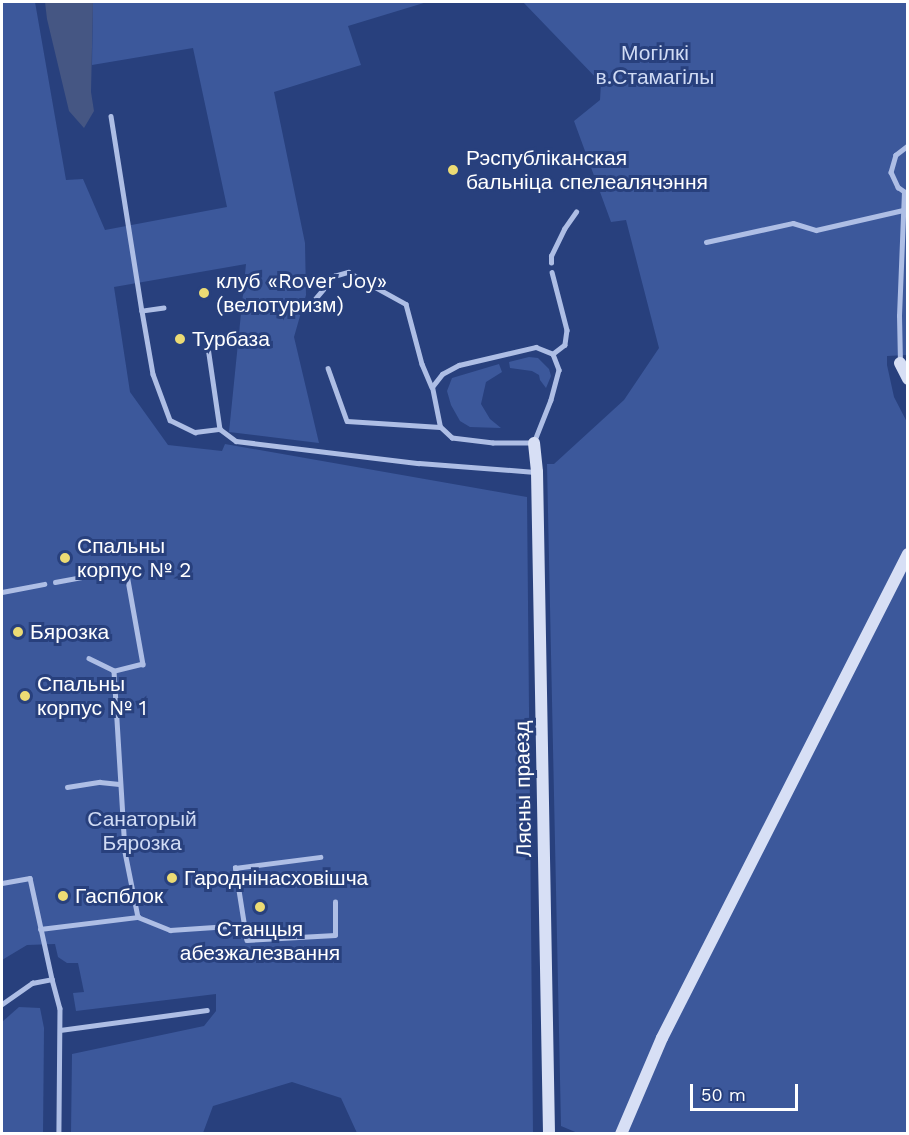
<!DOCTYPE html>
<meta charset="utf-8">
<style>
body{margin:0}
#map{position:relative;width:909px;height:1135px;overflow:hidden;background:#28407d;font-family:"Work Sans",sans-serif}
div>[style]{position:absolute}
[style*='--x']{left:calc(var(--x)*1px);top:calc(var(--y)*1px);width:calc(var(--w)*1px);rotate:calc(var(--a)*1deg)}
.green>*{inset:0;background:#3c589b}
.water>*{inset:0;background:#455683}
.lane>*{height:4.5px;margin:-2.25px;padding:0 2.25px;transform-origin:2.25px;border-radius:2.25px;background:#aebee5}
.secondary>*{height:12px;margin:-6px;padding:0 6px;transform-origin:6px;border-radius:6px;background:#d7dff5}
.dots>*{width:16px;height:16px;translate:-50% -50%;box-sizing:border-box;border:3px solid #28407d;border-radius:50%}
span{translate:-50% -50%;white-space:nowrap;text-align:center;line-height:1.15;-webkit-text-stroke:6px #28407d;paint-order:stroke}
.park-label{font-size:21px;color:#d0dbf4}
.poi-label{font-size:21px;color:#fff}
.left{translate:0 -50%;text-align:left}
.street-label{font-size:21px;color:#fff}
.frame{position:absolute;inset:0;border:3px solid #fff;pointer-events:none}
.scale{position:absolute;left:690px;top:1084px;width:108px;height:27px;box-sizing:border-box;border:3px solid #fff;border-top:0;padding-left:8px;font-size:18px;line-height:21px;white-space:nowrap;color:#fff;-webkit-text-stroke:4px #28407d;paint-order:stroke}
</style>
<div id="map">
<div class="green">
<div style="clip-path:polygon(2px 2px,35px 2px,66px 180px,83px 179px,105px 230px,227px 207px,193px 48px,92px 65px,93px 2px,427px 2px,348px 26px,361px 65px,274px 92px,305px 243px,306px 295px,294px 337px,319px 443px,229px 432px,246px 264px,114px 287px,130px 392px,168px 445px,222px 451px,225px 444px,527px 497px,533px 1133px,357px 1133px,341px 1098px,292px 1082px,213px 1106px,203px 1133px,71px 1133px,72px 1054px,204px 1026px,216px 1011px,216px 994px,76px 1011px,73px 993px,84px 992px,78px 963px,67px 963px,58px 957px,55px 944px,27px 945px,2px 960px)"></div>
<div style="clip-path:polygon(523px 2px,907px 2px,907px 355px,887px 356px,887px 365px,894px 397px,908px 424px,907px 1133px,580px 1134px,561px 1126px,547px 464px,554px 464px,624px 400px,659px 348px,626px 220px,611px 222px,574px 121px,600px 100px,601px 83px)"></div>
<div style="clip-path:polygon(529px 357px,538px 358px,549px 369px,551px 376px,546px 388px,540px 380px,539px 375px,532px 371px,510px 368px,509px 362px)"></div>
<div style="clip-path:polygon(499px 364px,502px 372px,486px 382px,481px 404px,490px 419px,501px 428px,470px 427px,460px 421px,451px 405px,447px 391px,452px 378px)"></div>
<div style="clip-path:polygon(19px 1007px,40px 1008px,44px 1028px,43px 1133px,2px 1133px,2px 1022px)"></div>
</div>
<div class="water">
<div style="clip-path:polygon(45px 2px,93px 2px,91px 92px,94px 111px,84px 128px,69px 111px,47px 19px)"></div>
</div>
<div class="lane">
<div style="--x:111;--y:116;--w:197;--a:81"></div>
<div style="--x:908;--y:146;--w:15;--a:143"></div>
<div style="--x:896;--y:155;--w:18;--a:106"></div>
<div style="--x:891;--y:172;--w:17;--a:65"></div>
<div style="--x:898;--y:187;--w:12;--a:35"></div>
<div style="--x:706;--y:242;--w:89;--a:-12.3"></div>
<div style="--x:793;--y:223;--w:24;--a:17"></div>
<div style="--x:816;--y:230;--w:89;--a:-12.9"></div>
<div style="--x:551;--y:263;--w:7;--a:-90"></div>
<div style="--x:551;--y:256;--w:30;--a:-64"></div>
<div style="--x:564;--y:229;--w:21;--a:-55"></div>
<div style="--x:552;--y:272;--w:60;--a:75.5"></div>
<div style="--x:567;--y:330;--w:15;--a:98"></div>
<div style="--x:565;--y:345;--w:15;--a:143"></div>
<div style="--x:315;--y:299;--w:30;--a:-50"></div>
<div style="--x:334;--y:276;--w:15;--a:-16"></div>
<div style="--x:348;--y:272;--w:66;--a:28.9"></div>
<div style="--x:406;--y:304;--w:62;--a:75.1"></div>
<div style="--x:422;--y:364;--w:25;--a:67"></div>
<div style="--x:164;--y:308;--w:22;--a:172"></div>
<div style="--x:142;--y:311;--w:64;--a:80.1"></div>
<div style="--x:153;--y:374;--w:49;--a:69.7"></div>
<div style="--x:170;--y:420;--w:28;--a:26"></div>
<div style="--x:195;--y:432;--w:25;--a:-7"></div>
<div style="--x:208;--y:347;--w:83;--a:81.7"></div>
<div style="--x:220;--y:429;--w:20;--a:37"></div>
<div style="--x:236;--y:441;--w:184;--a:6.9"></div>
<div style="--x:419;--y:463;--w:116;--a:4.4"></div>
<div style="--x:536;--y:347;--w:18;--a:22"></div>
<div style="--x:553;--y:354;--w:17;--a:69"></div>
<div style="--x:559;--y:370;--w:31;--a:105"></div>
<div style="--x:551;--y:400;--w:46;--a:111.6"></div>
<div style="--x:534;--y:443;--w:41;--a:180"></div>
<div style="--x:493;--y:443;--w:41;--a:-173"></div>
<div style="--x:452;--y:438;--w:16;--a:-137"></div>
<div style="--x:440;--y:427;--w:41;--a:-101.3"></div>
<div style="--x:432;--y:387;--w:16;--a:-52"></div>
<div style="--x:442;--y:374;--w:19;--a:-28"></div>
<div style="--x:459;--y:365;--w:79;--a:-13.2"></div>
<div style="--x:900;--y:363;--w:47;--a:-91.2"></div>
<div style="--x:899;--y:316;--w:123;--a:-87.7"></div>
<div style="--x:328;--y:368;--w:56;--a:70.3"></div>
<div style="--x:347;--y:421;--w:93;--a:3.7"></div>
<div style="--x:55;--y:582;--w:72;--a:-10.4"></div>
<div style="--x:126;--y:569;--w:97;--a:79.9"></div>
<div style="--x:143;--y:664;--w:30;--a:166"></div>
<div style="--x:114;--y:671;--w:28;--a:-154"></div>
<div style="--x:2;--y:592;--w:43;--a:-10.8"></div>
<div style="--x:114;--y:671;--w:181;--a:86.5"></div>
<div style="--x:125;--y:852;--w:66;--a:78.7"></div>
<div style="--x:67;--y:787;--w:33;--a:-9"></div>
<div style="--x:100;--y:782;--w:19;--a:6"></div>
<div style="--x:2;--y:883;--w:28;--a:-10"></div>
<div style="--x:30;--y:878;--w:103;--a:77.7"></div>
<div style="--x:244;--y:925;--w:15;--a:79"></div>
<div style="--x:247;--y:940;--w:88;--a:-3.3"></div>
<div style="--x:335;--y:935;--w:33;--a:-90"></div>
<div style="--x:40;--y:929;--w:99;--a:-7"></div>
<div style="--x:138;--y:917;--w:35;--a:22"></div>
<div style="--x:170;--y:930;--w:74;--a:-3.9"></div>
<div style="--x:244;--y:925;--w:58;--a:-99"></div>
<div style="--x:235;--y:868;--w:86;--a:-7.4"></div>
<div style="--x:2;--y:1004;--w:37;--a:-35"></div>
<div style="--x:32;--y:983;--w:20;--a:-11"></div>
<div style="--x:52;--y:979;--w:30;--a:75"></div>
<div style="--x:60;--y:1008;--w:126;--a:90.5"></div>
<div style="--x:60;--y:1030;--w:148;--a:-7.7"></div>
</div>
<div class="secondary">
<div style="--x:900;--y:363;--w:18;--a:63"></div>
<div style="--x:534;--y:443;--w:29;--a:84"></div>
<div style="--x:537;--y:472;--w:662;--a:88.96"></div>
<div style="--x:621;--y:1134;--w:104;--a:-66.9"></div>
<div style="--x:662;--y:1038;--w:543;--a:-63.06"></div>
</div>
<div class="dots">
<div style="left:453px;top:170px;background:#ecdb74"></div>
<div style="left:204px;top:293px;background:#ecdb74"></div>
<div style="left:180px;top:339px;background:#ecdb74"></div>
<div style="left:65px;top:558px;background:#ecdb74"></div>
<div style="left:18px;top:632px;background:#ecdb74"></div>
<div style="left:25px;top:696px;background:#ecdb74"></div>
<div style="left:172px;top:878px;background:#ecdb74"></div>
<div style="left:63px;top:896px;background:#ecdb74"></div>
<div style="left:260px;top:907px;background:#ecdb74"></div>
</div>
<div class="park-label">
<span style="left:655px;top:65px">Могілкі<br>в.Стамагілы</span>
<span style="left:142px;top:831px">Санаторый<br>Бярозка</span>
</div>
<div class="poi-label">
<span class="left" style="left:466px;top:170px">Рэспубліканская<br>бальніца спелеалячэння</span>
<span class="left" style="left:216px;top:293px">клуб «Rover Joy»<br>(велотуризм)</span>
<span class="left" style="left:192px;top:339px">Турбаза</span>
<span class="left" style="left:77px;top:558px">Спальны<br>корпус № 2</span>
<span class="left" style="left:30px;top:632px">Бярозка</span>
<span class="left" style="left:37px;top:696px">Спальны<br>корпус № 1</span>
<span class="left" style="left:184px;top:878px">Гароднінасховішча</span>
<span class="left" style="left:75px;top:896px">Гаспблок</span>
<span style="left:260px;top:941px">Станцыя<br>абезжалезвання</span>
</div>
<div class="street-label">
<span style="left:523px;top:789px;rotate:-91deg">Лясны праезд</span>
</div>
<div class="frame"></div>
<div class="scale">50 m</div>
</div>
